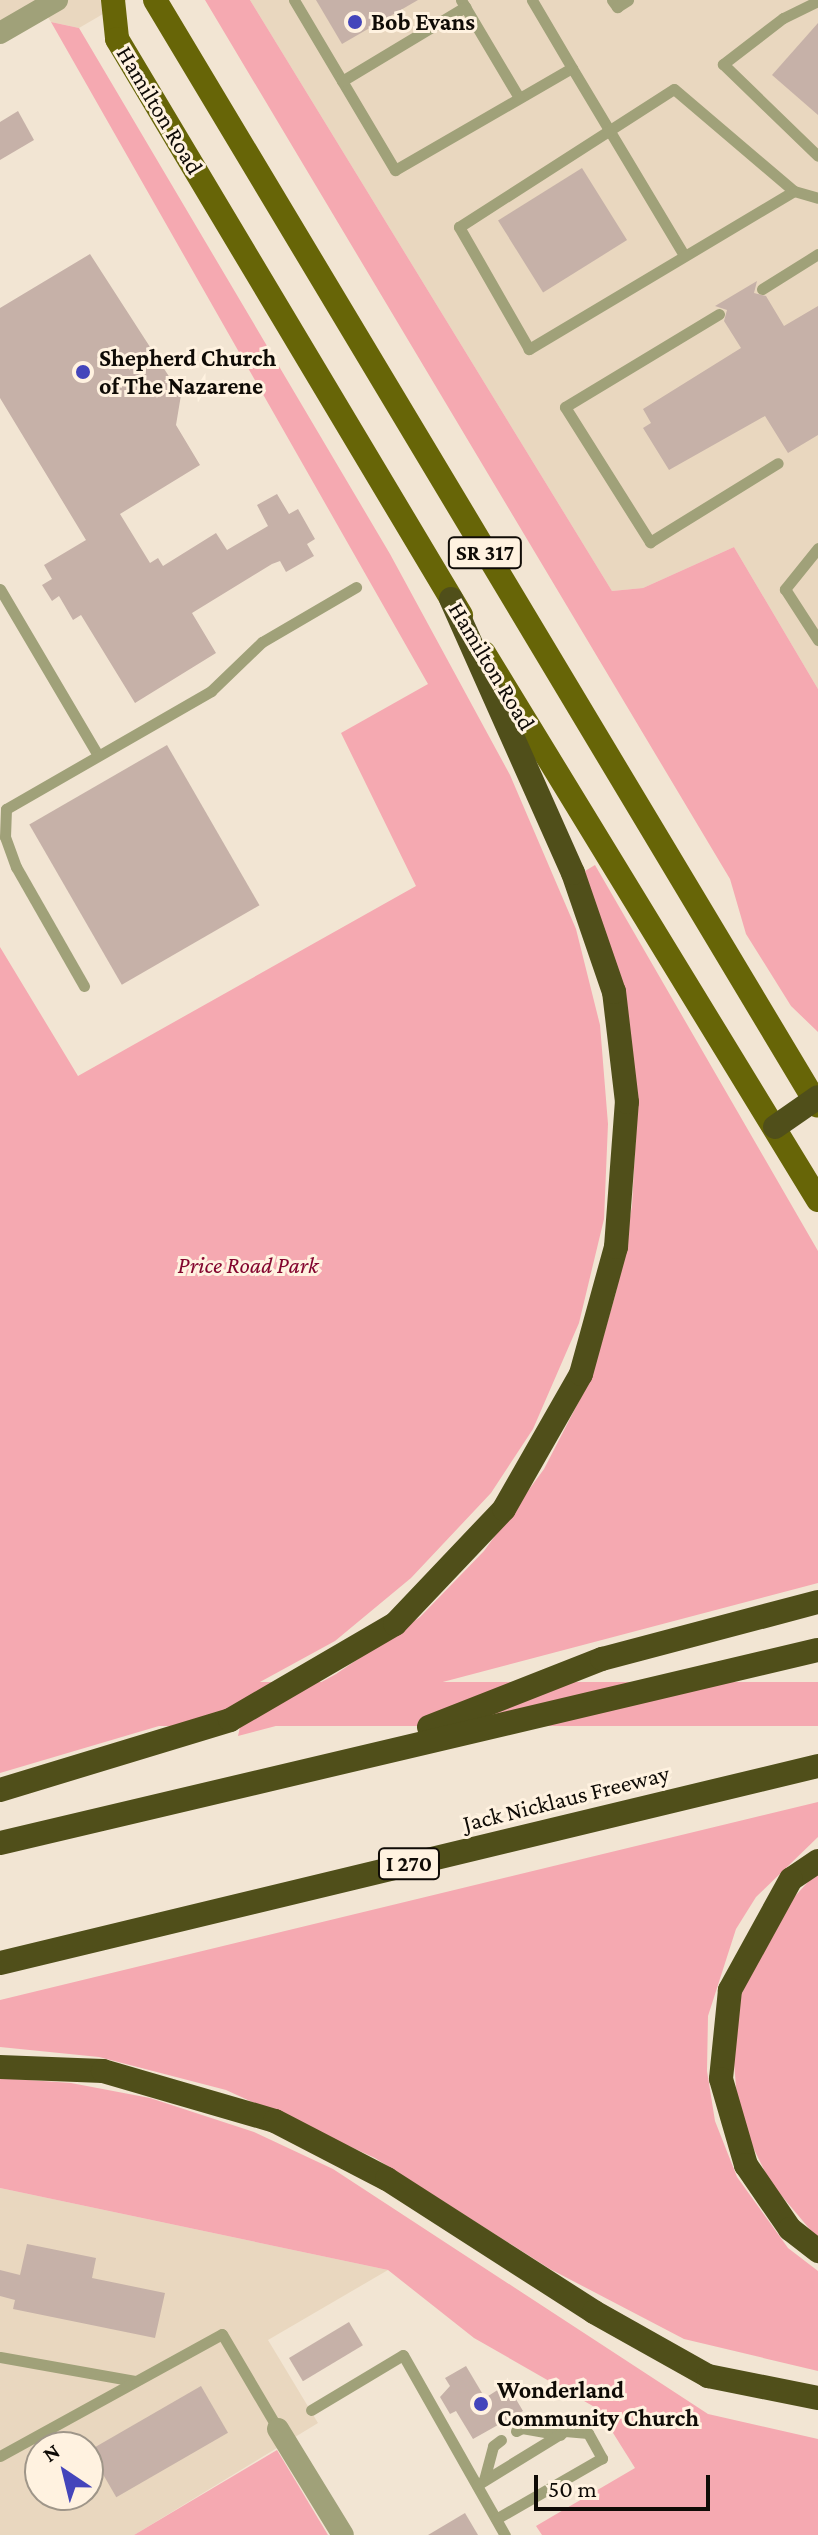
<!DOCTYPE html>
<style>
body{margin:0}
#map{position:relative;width:818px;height:2535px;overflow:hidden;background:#f2e5d3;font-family:"Crimson Pro",serif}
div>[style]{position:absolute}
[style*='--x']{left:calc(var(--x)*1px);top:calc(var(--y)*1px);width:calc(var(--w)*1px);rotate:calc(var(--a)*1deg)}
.built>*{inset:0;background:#e9d7bf}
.green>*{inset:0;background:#f5a9b1;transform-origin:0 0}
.building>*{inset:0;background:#c6b1a8;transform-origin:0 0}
.service>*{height:11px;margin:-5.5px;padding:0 5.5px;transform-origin:5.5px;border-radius:5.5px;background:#a0a179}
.minor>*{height:22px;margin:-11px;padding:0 11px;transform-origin:11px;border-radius:11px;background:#a0a179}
.primary>*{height:24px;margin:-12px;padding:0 12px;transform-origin:12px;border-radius:12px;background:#676507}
.motorway>*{height:24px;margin:-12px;padding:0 12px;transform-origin:12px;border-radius:12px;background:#504f1a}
.dots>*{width:22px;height:22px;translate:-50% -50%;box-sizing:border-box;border:4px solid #fff2e0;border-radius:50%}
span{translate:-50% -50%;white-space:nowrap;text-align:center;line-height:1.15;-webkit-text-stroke:6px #fff2e0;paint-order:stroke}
.shield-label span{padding:2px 6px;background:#fff2e0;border:2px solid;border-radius:6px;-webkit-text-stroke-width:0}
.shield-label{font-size:22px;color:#0f0b06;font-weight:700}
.poi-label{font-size:24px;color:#0f0b06;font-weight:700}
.left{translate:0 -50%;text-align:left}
.street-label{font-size:24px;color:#0f0b06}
.park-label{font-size:24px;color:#83052e;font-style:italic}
.north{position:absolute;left:24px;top:2431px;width:80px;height:80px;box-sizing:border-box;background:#fff2e0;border:2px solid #9f9689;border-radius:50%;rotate:325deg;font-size:22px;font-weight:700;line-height:32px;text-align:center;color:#0f0b06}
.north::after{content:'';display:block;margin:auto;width:28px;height:36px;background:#4445bb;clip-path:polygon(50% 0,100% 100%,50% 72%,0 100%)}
.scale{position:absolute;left:534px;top:2475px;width:176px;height:36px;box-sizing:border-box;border:4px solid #0f0b06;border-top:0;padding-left:10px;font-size:24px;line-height:28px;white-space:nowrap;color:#0f0b06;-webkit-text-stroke:6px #fff2e0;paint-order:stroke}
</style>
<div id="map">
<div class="built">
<div style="clip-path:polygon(0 0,127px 0,79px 28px,51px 22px,39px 3px,0 26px)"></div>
<div style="clip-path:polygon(250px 0,818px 0,818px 689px,734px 547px,643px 588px,612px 591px)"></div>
<div style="clip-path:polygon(evenodd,0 2188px,388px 2270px,268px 2340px,318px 2423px,134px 2535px,0 2535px,0 2188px,40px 2447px,88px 2447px,88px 2495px,40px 2495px,40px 2447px)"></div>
</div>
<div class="green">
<div style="clip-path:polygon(205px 0,250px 0,612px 591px,643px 588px,734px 547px,818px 689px,818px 1032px,791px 1006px,746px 934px,730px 879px)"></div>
<div style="clip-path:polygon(51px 22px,79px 28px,390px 554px,510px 775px,576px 929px,600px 1025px,608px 1124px,604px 1219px,579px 1323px,533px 1429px,491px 1493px,411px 1578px,335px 1641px,203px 1713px,0 1773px,0 947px,78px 1076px,416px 886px,341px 733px,428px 684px)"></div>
<div style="clip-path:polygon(595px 865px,818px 1251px,818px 1583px,238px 1736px,240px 1727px,336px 1674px,420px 1617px,484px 1551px,544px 1469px,592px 1376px,616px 1292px,632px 1206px,637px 1111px,585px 871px)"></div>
<div style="left:818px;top:1682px;width:44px;height:842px;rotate:90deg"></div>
<div style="clip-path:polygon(818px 1802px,818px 1837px,756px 1897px,736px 1929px,708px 2016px,707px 2071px,715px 2121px,737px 2177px,788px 2248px,818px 2271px,818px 2371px,684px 2339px,550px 2269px,375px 2158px,226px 2090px,99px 2057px,0 2047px,0 2000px)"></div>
<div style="clip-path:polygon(818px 1871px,818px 2239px,770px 2182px,749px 2139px,737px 2098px,733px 2051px,737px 2004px,775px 1918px)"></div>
<div style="clip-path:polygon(0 2078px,71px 2083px,150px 2098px,254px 2132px,333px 2169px,708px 2414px,818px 2439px,818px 2535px,542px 2535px,536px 2526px,635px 2468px,598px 2409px,474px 2338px,388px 2270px,0 2188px)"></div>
<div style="clip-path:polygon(277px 2450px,328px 2535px,134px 2535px)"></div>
</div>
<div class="building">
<div style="clip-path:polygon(316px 0,418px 0,342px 44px)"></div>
<div style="clip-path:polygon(818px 23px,818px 115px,772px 75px)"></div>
<div style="clip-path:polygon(18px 111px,34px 140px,0 160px,0 122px)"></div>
<div style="left:582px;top:168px;width:85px;height:99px;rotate:58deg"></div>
<div style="clip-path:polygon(90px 254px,181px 395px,176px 425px,200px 465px,120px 514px,150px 563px,158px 558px,163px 566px,216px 533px,227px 550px,268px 526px,257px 505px,277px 494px,289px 514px,298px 509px,315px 539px,307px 544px,314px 556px,286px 572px,280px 561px,272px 564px,192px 613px,216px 653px,135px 703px,81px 615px,73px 620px,59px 596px,52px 601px,42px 585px,52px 579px,44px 565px,86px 540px,0 398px,0 308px)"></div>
<div style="clip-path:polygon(757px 281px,754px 293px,766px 296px,784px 326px,818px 306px,818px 435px,788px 453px,765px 416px,669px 470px,643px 428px,651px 423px,643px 409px,741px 348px,724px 321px,727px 310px,715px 306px)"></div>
<div style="left:167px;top:745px;width:185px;height:159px;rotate:60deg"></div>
<div style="clip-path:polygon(27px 2244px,96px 2258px,92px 2278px,165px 2293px,155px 2338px,13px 2309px,15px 2300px,0 2296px,0 2270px,20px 2275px)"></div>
<div style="left:349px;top:2322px;width:27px;height:70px;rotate:59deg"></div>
<div style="clip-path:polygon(466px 2366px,485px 2398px,507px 2384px,523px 2411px,473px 2439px,456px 2411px,450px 2414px,440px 2397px,450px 2386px,445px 2378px)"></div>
<div style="left:201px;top:2386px;width:54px;height:129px;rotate:60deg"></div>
<div style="clip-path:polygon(465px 2513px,478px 2535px,428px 2535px)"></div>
</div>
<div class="service">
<div style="--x:294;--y:0;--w:198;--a:59.3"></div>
<div style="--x:395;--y:170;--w:204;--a:-30"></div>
<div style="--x:572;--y:68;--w:79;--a:-120.5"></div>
<div style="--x:461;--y:0;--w:112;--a:59.3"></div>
<div style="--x:612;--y:0;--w:9;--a:54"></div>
<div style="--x:617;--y:7;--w:13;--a:-32"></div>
<div style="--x:818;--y:1;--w:39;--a:154"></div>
<div style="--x:783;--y:18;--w:76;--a:142.5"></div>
<div style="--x:723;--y:64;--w:132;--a:44.1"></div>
<div style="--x:572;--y:68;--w:218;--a:59.1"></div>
<div style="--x:342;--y:81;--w:144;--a:-31"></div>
<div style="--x:794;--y:191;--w:309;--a:149.2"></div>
<div style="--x:529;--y:349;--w:141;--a:-119.8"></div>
<div style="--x:459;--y:227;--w:255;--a:-32.7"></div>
<div style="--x:674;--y:89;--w:157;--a:40.4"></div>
<div style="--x:794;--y:191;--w:25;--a:16"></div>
<div style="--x:762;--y:289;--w:66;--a:-32"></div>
<div style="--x:719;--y:314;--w:180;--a:148.9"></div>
<div style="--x:565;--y:407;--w:160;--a:57.8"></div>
<div style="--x:650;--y:542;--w:150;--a:-31.7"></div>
<div style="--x:818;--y:548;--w:53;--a:128.8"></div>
<div style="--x:785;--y:589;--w:61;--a:57.1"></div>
<div style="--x:0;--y:589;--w:191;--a:59.5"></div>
<div style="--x:84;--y:986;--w:137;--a:-119.7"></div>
<div style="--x:16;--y:867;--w:32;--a:-110"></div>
<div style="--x:5;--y:837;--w:28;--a:-88"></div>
<div style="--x:6;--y:809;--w:237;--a:-29.9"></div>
<div style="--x:211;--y:691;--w:71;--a:-43.9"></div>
<div style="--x:262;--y:642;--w:109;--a:-30.3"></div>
<div style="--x:0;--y:2357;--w:137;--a:10.1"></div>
<div style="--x:311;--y:2410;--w:107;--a:-30.9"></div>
<div style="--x:403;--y:2355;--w:207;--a:60.5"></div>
<div style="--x:516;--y:2431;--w:7;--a:-27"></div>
<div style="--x:522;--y:2428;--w:39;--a:10"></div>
<div style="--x:0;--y:2456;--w:253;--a:-28.8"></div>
<div style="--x:222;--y:2334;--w:110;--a:59.5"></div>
<div style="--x:484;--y:2480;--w:35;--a:-75"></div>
<div style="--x:493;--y:2446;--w:10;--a:-37"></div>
<div style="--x:477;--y:2485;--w:103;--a:-31.5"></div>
<div style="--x:565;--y:2431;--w:23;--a:5"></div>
<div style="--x:588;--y:2433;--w:29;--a:61"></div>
<div style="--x:602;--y:2458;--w:122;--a:150.1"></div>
</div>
<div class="minor">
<div style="--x:0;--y:33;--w:66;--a:-30.1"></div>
<div style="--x:278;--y:2429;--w:124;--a:58.5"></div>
</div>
<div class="primary">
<div style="--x:113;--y:0;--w:39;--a:84"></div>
<div style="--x:117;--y:39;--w:671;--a:59.15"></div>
<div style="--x:155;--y:0;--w:1289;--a:59.06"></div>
<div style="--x:484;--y:653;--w:641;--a:58.59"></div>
</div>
<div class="motorway">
<div style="--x:775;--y:1127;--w:52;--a:-34.9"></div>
<div style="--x:429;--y:1727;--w:186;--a:-21.5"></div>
<div style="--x:602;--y:1659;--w:223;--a:-14.8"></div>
<div style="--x:0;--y:1790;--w:240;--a:-16.9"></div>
<div style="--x:230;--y:1720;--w:191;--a:-30.2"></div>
<div style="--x:395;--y:1624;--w:158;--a:-46.5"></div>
<div style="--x:504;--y:1509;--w:155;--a:-60.3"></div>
<div style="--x:581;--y:1374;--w:132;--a:-74.6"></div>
<div style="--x:616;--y:1247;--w:145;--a:-85.7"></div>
<div style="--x:627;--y:1102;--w:111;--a:-96.7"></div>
<div style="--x:614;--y:992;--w:126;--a:-109"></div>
<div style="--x:573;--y:873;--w:300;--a:-114"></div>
<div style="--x:0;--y:1843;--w:840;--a:-13.28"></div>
<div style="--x:818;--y:1861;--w:32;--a:146"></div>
<div style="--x:791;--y:1879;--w:127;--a:118.8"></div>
<div style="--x:730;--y:1990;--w:89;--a:95.8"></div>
<div style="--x:721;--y:2079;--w:90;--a:73.8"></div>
<div style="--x:746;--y:2165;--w:78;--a:55.5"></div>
<div style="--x:790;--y:2229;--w:36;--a:38"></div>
<div style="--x:0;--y:1963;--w:841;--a:-13.54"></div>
<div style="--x:0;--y:2067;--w:103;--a:2.2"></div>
<div style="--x:103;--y:2071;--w:179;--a:16.2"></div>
<div style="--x:275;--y:2121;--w:126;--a:27.4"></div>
<div style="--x:387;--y:2179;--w:246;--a:32.7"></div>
<div style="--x:594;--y:2312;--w:131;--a:29.3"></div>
<div style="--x:708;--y:2376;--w:112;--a:11.3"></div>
</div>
<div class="dots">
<div style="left:355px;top:22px;background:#4445bb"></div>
<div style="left:83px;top:372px;background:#4445bb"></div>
<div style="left:481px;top:2404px;background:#4445bb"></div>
</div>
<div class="shield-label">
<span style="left:485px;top:553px">SR 317</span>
<span style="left:409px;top:1864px">I 270</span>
</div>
<div class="poi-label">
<span class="left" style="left:371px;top:22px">Bob Evans</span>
<span class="left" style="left:99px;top:372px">Shepherd Church<br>of The Nazarene</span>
<span class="left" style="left:497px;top:2404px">Wonderland<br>Community Church</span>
</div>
<div class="street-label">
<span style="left:160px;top:110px;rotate:59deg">Hamilton Road</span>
<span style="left:492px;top:666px;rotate:59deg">Hamilton Road</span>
<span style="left:566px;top:1798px;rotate:-14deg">Jack Nicklaus Freeway</span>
</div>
<div class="park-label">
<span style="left:248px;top:1265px">Price Road Park</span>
</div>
<div class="north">N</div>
<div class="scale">50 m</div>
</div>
